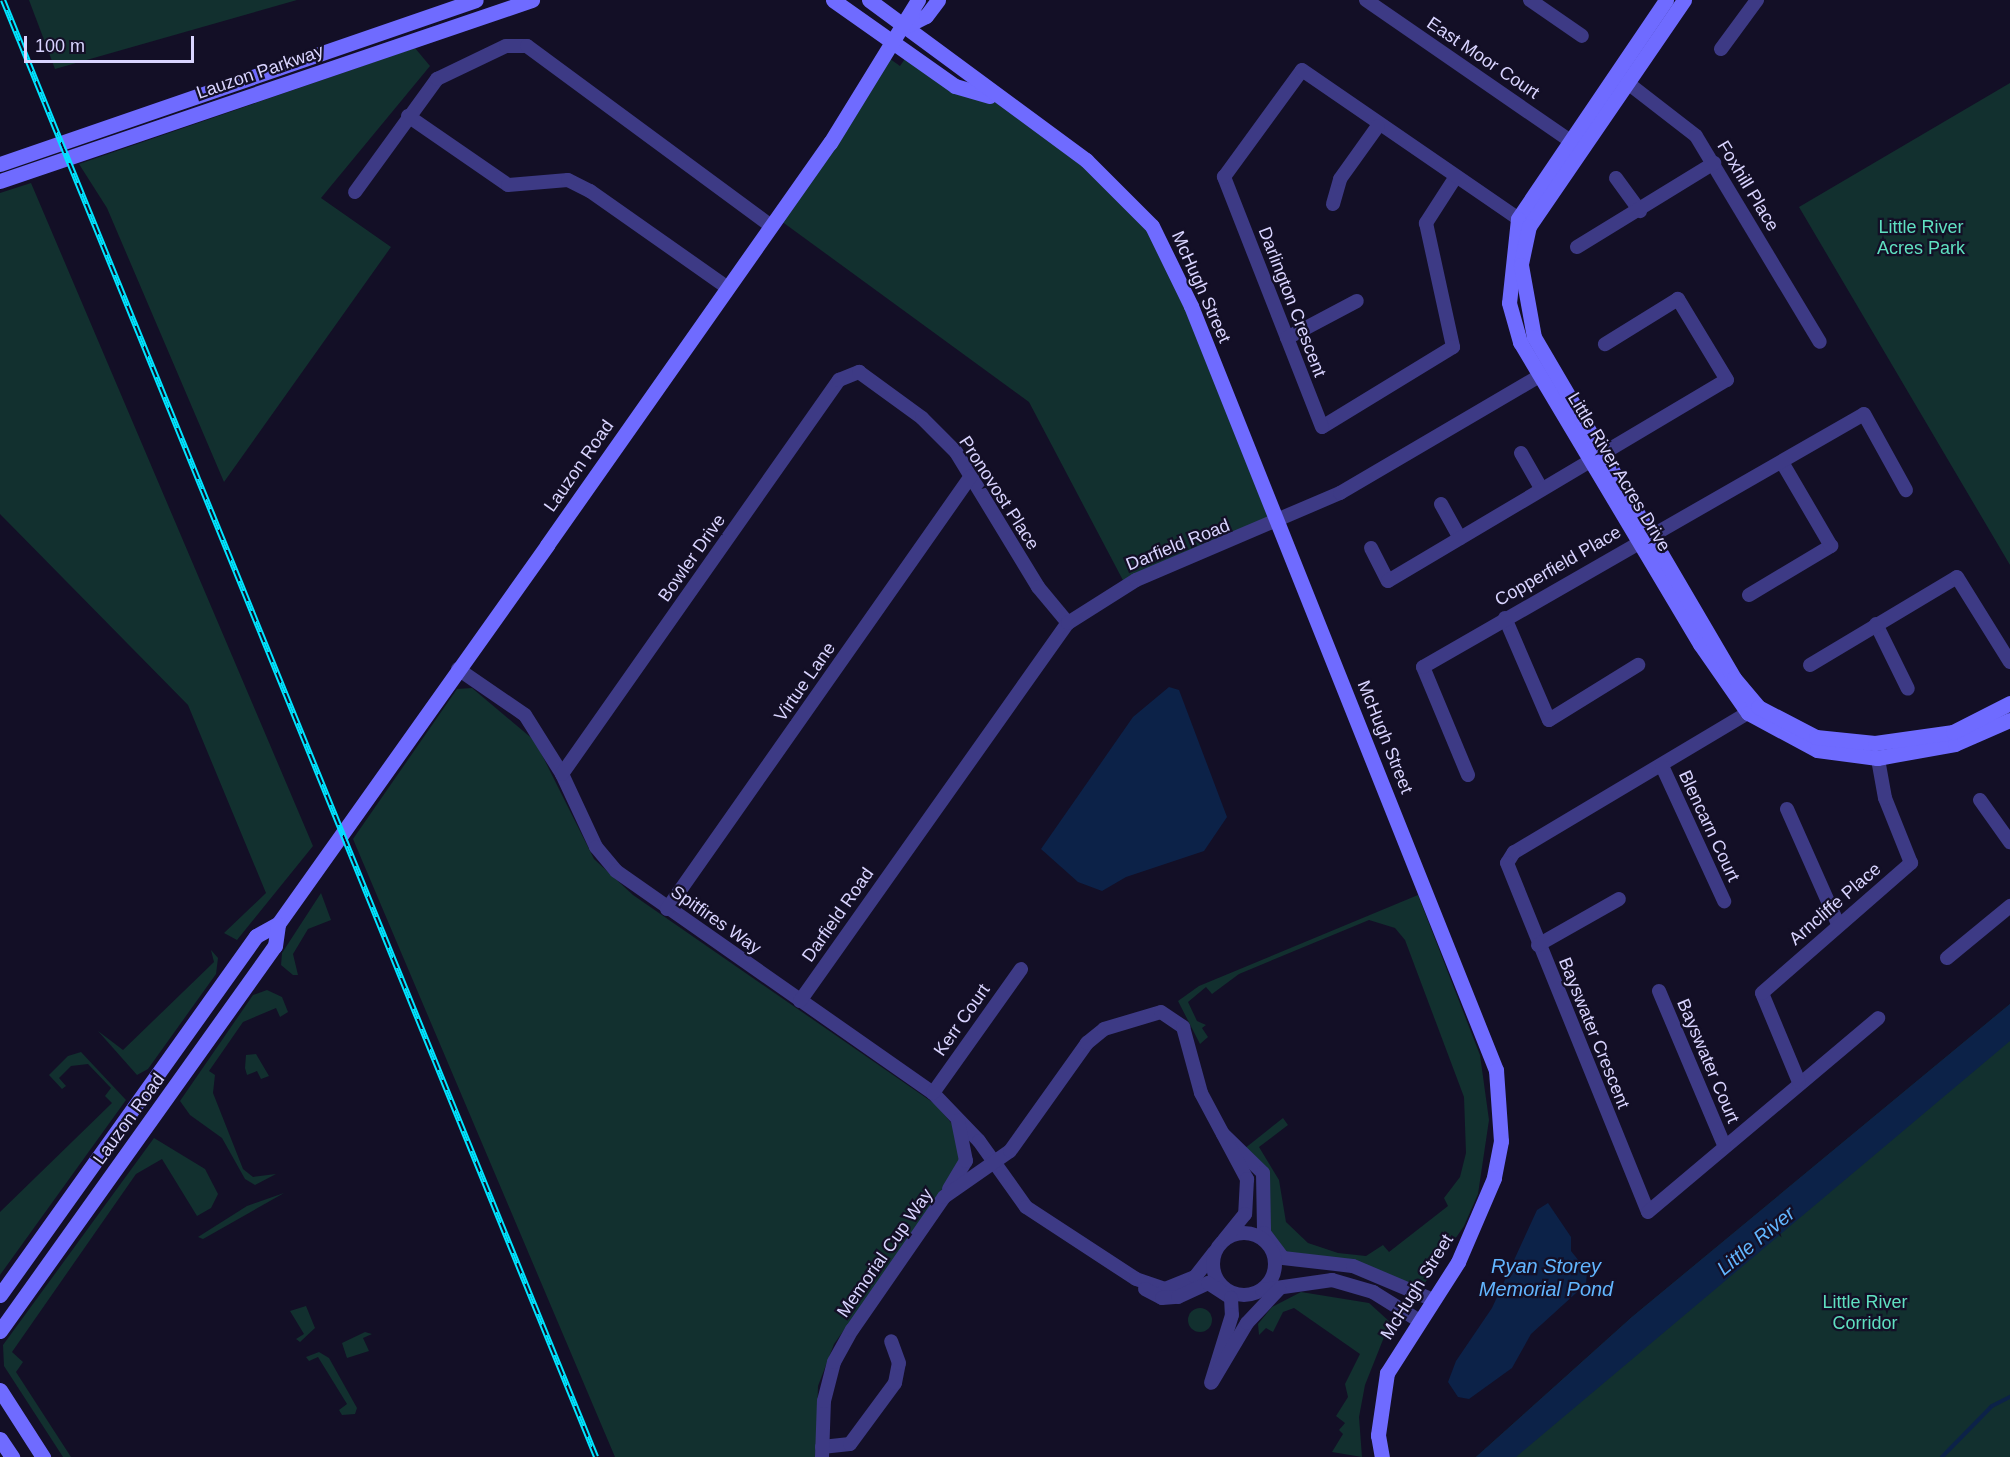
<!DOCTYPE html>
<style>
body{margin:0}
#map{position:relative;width:2010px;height:1457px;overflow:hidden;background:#130f26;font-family:Arial,sans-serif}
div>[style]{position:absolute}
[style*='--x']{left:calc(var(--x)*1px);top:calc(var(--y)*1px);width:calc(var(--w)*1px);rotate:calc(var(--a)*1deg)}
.green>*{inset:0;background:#12302f}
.round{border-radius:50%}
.water>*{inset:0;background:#0c2248}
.stream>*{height:4px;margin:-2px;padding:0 2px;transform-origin:2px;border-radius:2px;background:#0c2248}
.street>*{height:14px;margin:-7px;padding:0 7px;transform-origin:7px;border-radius:7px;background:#3d3a85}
.street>.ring{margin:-7px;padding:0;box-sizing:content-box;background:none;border:14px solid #3d3a85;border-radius:50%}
.secondary>*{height:15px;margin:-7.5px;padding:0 7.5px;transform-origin:7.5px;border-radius:7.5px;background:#6f6bff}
.rail>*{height:6px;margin-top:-3px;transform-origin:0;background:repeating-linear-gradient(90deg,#130f26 0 11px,#00e5ff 0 22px);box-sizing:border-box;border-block:2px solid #00e5ff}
span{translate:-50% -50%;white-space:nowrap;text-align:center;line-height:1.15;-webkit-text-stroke:4.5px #130f26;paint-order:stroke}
.street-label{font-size:18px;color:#d9d4ff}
.park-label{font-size:18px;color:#5fe0c0}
.water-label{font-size:20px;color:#62b6ff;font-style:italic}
.scale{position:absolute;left:24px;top:36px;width:170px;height:27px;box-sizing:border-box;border:3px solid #d9d4ff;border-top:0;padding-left:8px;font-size:18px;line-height:21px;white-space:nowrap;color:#d9d4ff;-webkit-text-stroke:4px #130f26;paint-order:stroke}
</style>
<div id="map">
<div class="green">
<div style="clip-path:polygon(29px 0,297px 0,55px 69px)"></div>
<div style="clip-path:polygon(415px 48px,430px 66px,321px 198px,391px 247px,224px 482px,107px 208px,79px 164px)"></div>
<div style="clip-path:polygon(909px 53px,955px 86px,992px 96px,1086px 160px,1152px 226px,1276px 518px,1126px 586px,1029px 402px,777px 218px,886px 56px,900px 66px)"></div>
<div style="clip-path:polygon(2010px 83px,2010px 565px,1799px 207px)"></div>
<div style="clip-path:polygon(31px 183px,313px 846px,237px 940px,224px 933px,266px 893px,188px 705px,0 514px,0 193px)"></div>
<div style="clip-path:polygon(472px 688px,535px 741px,594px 859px,633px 895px,935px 1104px,954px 1126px,960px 1158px,954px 1175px,834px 1344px,818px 1386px,816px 1457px,615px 1457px,353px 839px,457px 689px)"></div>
<div style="clip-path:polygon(321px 893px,331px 920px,308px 929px,293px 954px,298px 975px,293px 975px,281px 965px,282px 953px)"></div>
<div style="clip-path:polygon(1418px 895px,1480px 1055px,1489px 1120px,1478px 1194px,1464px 1226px,1418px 1293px,1386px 1278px,1293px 1261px,1264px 1233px,1267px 1196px,1244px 1149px,1283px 1118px,1288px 1125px,1259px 1147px,1279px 1180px,1286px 1222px,1308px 1243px,1338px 1253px,1366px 1256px,1383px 1245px,1389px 1252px,1448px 1206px,1444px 1198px,1460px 1177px,1466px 1153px,1464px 1097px,1405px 940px,1395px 928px,1369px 920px,1239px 974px,1212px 994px,1206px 987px,1188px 1002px,1197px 1021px,1206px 1025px,1202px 1028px,1208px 1037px,1200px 1044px,1178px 1001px,1199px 986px)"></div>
<div style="clip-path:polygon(211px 950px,218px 958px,216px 974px,148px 1069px,137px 1075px,98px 1031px,123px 1050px,214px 962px)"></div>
<div style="clip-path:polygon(267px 990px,282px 997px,288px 1012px,280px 1017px,276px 1008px,243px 1022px,209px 1071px,215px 1075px,213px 1093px,243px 1169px,253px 1177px,276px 1174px,255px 1185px,245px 1179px,222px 1138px,190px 1115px,180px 1101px,253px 995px)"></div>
<div style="clip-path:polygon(2010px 1004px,2010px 1457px,1476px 1457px,1632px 1317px)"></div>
<div style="clip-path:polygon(81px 1052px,126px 1100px,0 1275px,0 1212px,112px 1103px,105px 1096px,111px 1088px,88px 1064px,71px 1066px,59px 1078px,66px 1086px,62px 1089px,49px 1075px,68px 1056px)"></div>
<div style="clip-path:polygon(256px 1054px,269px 1076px,261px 1079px,257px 1071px,247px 1075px,245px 1068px,246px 1055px)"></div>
<div style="clip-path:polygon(154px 1138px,205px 1169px,218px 1194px,211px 1208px,197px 1216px,162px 1159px,136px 1174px,12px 1352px,23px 1362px,16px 1372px,71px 1457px,63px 1457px,4px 1366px,3px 1345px)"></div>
<div style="clip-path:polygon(284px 1193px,203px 1239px,198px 1237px,247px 1206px)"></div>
<div style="clip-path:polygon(1301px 1292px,1369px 1303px,1390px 1322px,1365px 1385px,1359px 1417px,1362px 1457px,1332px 1452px,1343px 1434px,1339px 1430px,1345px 1423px,1336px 1416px,1348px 1397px,1345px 1384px,1360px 1354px,1294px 1308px,1283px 1312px,1273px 1332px,1266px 1328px,1259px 1335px,1258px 1324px,1272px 1307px)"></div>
<div style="clip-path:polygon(306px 1306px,315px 1328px,300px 1342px,296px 1339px,304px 1334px,290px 1311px)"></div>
<div class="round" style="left:1188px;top:1308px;width:24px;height:24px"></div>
<div style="clip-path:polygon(365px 1332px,372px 1334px,363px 1338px,369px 1351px,347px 1358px,342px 1343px)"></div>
<div style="clip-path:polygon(319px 1352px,329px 1358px,357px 1408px,355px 1414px,342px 1415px,339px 1410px,347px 1404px,318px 1357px,309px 1361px,306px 1357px)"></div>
</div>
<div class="water">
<div style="clip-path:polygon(1169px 687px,1179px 690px,1227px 817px,1204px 851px,1126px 877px,1102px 891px,1078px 882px,1041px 849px,1133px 717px)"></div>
<div style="clip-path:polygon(2010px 1004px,2010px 1041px,1516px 1457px,1476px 1457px,1632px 1317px)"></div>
<div style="clip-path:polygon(1548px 1203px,1571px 1237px,1571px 1251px,1587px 1271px,1586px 1284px,1531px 1334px,1512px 1368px,1469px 1399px,1458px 1397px,1448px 1382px,1456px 1361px,1492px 1308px,1537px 1210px)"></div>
</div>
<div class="stream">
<div style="--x:1942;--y:1457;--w:71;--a:-45.6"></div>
<div style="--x:1992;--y:1406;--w:20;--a:-27"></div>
</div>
<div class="street">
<div style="--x:1366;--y:0;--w:259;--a:34.6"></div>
<div style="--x:1530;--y:0;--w:63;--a:34.7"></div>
<div style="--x:1721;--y:49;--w:61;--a:-53.7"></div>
<div style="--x:1620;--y:77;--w:96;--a:37.8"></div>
<div style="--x:1696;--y:136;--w:240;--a:59"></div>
<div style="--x:408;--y:116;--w:121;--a:34.6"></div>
<div style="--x:508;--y:185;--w:60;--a:-4.8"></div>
<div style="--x:568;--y:180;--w:25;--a:27"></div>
<div style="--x:590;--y:191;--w:169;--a:35.1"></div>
<div style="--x:1455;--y:178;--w:54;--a:122.8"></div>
<div style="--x:1426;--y:223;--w:127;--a:77.7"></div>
<div style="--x:1453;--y:347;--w:153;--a:148.6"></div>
<div style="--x:1322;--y:427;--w:269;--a:-111.4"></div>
<div style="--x:1224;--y:177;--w:132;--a:-53.9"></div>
<div style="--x:1302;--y:70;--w:272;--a:34.5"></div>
<div style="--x:1616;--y:178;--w:41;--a:54"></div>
<div style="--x:355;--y:192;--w:140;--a:-54"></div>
<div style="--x:437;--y:79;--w:76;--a:-25.6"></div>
<div style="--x:506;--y:46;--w:21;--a:0"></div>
<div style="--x:527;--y:46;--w:303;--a:36.4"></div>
<div style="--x:1333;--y:204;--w:26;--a:-74"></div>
<div style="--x:1340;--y:179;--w:65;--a:-54.4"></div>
<div style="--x:1577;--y:247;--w:161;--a:-31.5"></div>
<div style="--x:1287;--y:338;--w:79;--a:-27.9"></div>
<div style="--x:1521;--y:453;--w:40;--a:60.3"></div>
<div style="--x:1441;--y:504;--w:39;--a:61"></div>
<div style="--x:1371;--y:548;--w:37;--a:63"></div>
<div style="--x:1388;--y:581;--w:394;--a:-30.7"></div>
<div style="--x:1727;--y:380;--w:95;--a:-121.2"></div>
<div style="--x:1678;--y:299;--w:86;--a:148.3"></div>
<div style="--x:1749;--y:595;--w:96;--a:-30.9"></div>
<div style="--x:1831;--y:546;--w:97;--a:-120.3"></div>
<div style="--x:1505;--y:618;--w:111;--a:66.7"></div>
<div style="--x:1549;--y:720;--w:105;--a:-31.7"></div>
<div style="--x:1876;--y:624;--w:72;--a:63.8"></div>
<div style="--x:1810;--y:665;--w:171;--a:-30.9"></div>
<div style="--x:1957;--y:577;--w:100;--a:58.1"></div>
<div style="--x:458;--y:669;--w:81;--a:34.5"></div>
<div style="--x:525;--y:715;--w:70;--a:57.9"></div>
<div style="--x:562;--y:774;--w:81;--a:65"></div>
<div style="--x:596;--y:847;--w:31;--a:50"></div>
<div style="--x:616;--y:871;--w:387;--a:35"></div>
<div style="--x:933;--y:1093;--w:66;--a:46.2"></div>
<div style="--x:979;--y:1141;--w:81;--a:54.5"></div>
<div style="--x:1026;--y:1207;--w:131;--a:33.2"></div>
<div style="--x:1136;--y:1279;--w:31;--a:19"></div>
<div style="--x:1165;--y:1289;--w:32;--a:-22"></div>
<div style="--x:1195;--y:1277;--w:31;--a:-52"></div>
<div style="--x:1756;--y:708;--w:282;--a:149.2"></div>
<div style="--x:1514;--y:852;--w:13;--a:122"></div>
<div style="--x:1507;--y:863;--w:376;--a:68"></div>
<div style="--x:1648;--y:1212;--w:301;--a:-40.1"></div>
<div style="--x:1662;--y:766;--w:149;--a:65.3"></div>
<div style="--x:562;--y:774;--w:482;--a:-54.9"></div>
<div style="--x:839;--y:380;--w:22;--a:-22"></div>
<div style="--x:859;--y:372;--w:78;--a:36.1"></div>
<div style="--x:922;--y:418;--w:48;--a:45"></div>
<div style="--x:956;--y:452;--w:158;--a:58.7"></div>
<div style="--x:1038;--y:587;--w:47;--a:50.2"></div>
<div style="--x:1468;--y:775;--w:117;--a:-112.6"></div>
<div style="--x:1423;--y:667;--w:508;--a:-29.84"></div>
<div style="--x:1864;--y:414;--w:87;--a:61.1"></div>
<div style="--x:1980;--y:800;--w:52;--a:54.5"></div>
<div style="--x:1787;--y:809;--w:126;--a:66.1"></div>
<div style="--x:667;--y:909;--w:529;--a:-54.93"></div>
<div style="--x:1538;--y:945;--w:93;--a:-29.6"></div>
<div style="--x:1947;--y:958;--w:82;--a:-39.5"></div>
<div style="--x:1659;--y:991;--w:167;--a:67.1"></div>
<div style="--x:800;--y:1001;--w:463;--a:-54.7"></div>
<div style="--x:1068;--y:623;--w:80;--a:-32.3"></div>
<div style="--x:1136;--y:580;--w:222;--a:-23.1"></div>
<div style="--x:1340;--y:493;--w:241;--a:-30.4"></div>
<div style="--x:1799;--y:1082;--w:96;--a:-112.6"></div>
<div style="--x:1762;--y:993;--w:198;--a:-41.1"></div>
<div style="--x:1911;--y:863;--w:70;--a:-111.8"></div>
<div style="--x:1885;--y:798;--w:51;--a:-100.2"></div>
<div style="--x:933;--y:1093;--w:152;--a:-54.6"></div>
<div style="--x:1223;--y:1134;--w:56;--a:44.3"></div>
<div style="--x:1263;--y:1173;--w:60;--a:89"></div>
<div style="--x:1264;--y:1233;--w:31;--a:53"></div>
<div style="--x:1283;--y:1258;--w:70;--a:6.5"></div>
<div style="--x:1353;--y:1266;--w:85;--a:22.9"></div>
<div style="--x:949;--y:1189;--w:33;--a:-59"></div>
<div style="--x:966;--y:1161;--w:41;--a:-101.3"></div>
<div class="ring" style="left:1213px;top:1233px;width:48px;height:48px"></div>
<div style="--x:1145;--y:1289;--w:19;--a:28"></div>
<div style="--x:1162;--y:1298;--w:16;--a:-4"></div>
<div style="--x:1178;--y:1297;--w:33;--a:-25"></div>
<div style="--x:1208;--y:1283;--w:27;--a:33"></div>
<div style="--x:1231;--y:1298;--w:17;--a:87"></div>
<div style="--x:1232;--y:1315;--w:71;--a:107.2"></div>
<div style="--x:1262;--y:1290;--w:71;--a:-8.1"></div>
<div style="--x:1332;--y:1280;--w:43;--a:16.3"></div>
<div style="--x:1373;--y:1292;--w:53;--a:31.9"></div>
<div style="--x:1212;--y:1382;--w:69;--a:-59.3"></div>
<div style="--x:1247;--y:1323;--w:47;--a:-46.7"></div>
<div style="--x:822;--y:1447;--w:28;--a:-6"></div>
<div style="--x:850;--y:1444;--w:76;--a:-53.6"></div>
<div style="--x:895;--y:1383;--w:20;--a:-79"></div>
<div style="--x:899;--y:1363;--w:23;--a:-110"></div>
<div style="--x:822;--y:1457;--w:56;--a:-88"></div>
<div style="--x:824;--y:1401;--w:40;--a:-75.6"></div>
<div style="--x:834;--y:1362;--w:37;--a:-61"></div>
<div style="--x:852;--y:1330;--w:162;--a:-55.3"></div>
<div style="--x:944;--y:1197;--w:80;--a:-34.9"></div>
<div style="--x:1010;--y:1151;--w:133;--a:-54.5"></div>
<div style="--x:1087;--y:1043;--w:22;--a:-39"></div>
<div style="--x:1104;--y:1029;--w:59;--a:-16.6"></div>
<div style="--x:1161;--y:1012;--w:27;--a:34"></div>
<div style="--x:1183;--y:1027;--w:68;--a:74.7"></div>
<div style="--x:1201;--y:1093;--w:98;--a:61.9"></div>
<div style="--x:1247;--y:1179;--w:35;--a:93"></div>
<div style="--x:1245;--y:1214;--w:33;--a:129"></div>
</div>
<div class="secondary">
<div style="--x:833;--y:0;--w:149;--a:35.2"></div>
<div style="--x:955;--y:86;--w:36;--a:16"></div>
<div style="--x:869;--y:0;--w:270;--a:36.4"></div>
<div style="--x:1086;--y:160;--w:93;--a:45"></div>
<div style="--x:1152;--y:226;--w:89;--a:64"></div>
<div style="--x:1191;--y:306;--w:823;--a:68.24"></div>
<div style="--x:1496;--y:1070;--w:71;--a:86"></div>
<div style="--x:1501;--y:1141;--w:38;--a:101"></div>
<div style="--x:1494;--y:1178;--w:91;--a:113.2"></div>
<div style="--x:1458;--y:1262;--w:132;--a:122.6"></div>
<div style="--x:1387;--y:1373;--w:63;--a:98.3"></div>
<div style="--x:1378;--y:1435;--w:22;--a:80"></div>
<div style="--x:1666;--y:0;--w:264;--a:124.1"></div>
<div style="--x:1518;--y:219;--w:84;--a:96.1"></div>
<div style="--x:1509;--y:303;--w:41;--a:74.2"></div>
<div style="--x:1520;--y:342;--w:352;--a:59.2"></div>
<div style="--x:1700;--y:644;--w:84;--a:55.2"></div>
<div style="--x:1748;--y:713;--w:78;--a:28.2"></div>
<div style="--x:1817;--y:750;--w:61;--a:7.6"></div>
<div style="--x:1877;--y:758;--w:79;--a:-10.2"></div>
<div style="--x:1955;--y:744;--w:60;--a:-23.6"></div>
<div style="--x:1684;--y:0;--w:274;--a:124.4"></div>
<div style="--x:1529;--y:226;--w:40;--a:102"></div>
<div style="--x:1521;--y:265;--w:73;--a:79.8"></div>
<div style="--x:1534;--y:337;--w:395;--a:59.6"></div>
<div style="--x:1734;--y:678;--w:38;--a:50"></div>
<div style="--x:1758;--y:707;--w:65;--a:27.3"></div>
<div style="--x:1816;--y:737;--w:59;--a:5.8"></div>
<div style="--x:1875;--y:743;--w:79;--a:-8"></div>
<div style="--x:1953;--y:732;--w:64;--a:-27"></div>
<div style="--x:906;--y:26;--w:22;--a:-27"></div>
<div style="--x:926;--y:16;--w:20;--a:-53"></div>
<div style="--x:0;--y:164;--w:503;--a:-19.01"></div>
<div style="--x:0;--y:181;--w:562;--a:-18.79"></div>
<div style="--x:0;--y:1295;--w:441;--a:-54.5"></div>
<div style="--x:256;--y:936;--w:25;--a:-29"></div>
<div style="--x:278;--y:924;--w:465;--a:-54.6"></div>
<div style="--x:547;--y:545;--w:492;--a:-54.9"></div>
<div style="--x:830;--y:143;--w:168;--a:-58.4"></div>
<div style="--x:0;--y:1331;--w:473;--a:-54.5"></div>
<div style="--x:275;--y:946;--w:22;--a:-82"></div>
<div style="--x:0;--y:1390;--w:80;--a:57.3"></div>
<div style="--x:0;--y:1439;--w:22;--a:56"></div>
</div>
<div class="rail">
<div style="--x:3;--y:0;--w:1573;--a:67.85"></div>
</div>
<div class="street-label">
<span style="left:1483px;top:58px;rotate:34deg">East Moor Court</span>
<span style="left:260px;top:72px;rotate:-19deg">Lauzon Parkway</span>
<span style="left:1748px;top:186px;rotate:59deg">Foxhill Place</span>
<span style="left:1201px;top:287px;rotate:66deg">McHugh Street</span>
<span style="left:1292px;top:302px;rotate:69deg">Darlington Crescent</span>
<span style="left:579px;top:466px;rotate:-55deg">Lauzon Road</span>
<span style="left:1619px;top:472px;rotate:59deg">Little River Acres Drive</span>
<span style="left:999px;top:493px;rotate:57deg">Pronovost Place</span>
<span style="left:1178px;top:545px;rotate:-22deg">Darfield Road</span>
<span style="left:692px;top:558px;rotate:-55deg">Bowler Drive</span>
<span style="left:1558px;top:566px;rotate:-30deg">Copperfield Place</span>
<span style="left:805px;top:682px;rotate:-55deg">Virtue Lane</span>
<span style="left:1385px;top:737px;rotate:68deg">McHugh Street</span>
<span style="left:1709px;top:826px;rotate:65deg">Blencarn Court</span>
<span style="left:1835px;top:904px;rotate:-41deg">Arncliffe Place</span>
<span style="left:838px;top:915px;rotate:-55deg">Darfield Road</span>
<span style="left:716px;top:920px;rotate:35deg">Spitfires Way</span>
<span style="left:962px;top:1020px;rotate:-55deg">Kerr Court</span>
<span style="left:1594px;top:1033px;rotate:68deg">Bayswater Crescent</span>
<span style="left:1708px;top:1061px;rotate:67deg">Bayswater Court</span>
<span style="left:129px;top:1119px;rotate:-54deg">Lauzon Road</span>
<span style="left:885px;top:1253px;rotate:-55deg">Memorial Cup Way</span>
<span style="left:1417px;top:1287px;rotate:-58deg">McHugh Street</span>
</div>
<div class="park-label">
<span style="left:1921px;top:238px">Little River<br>Acres Park</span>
<span style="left:1865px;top:1313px">Little River<br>Corridor</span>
</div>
<div class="water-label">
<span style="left:1756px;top:1241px;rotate:-40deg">Little River</span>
<span style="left:1546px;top:1278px">Ryan Storey<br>Memorial Pond</span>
</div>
<div class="scale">100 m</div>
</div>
